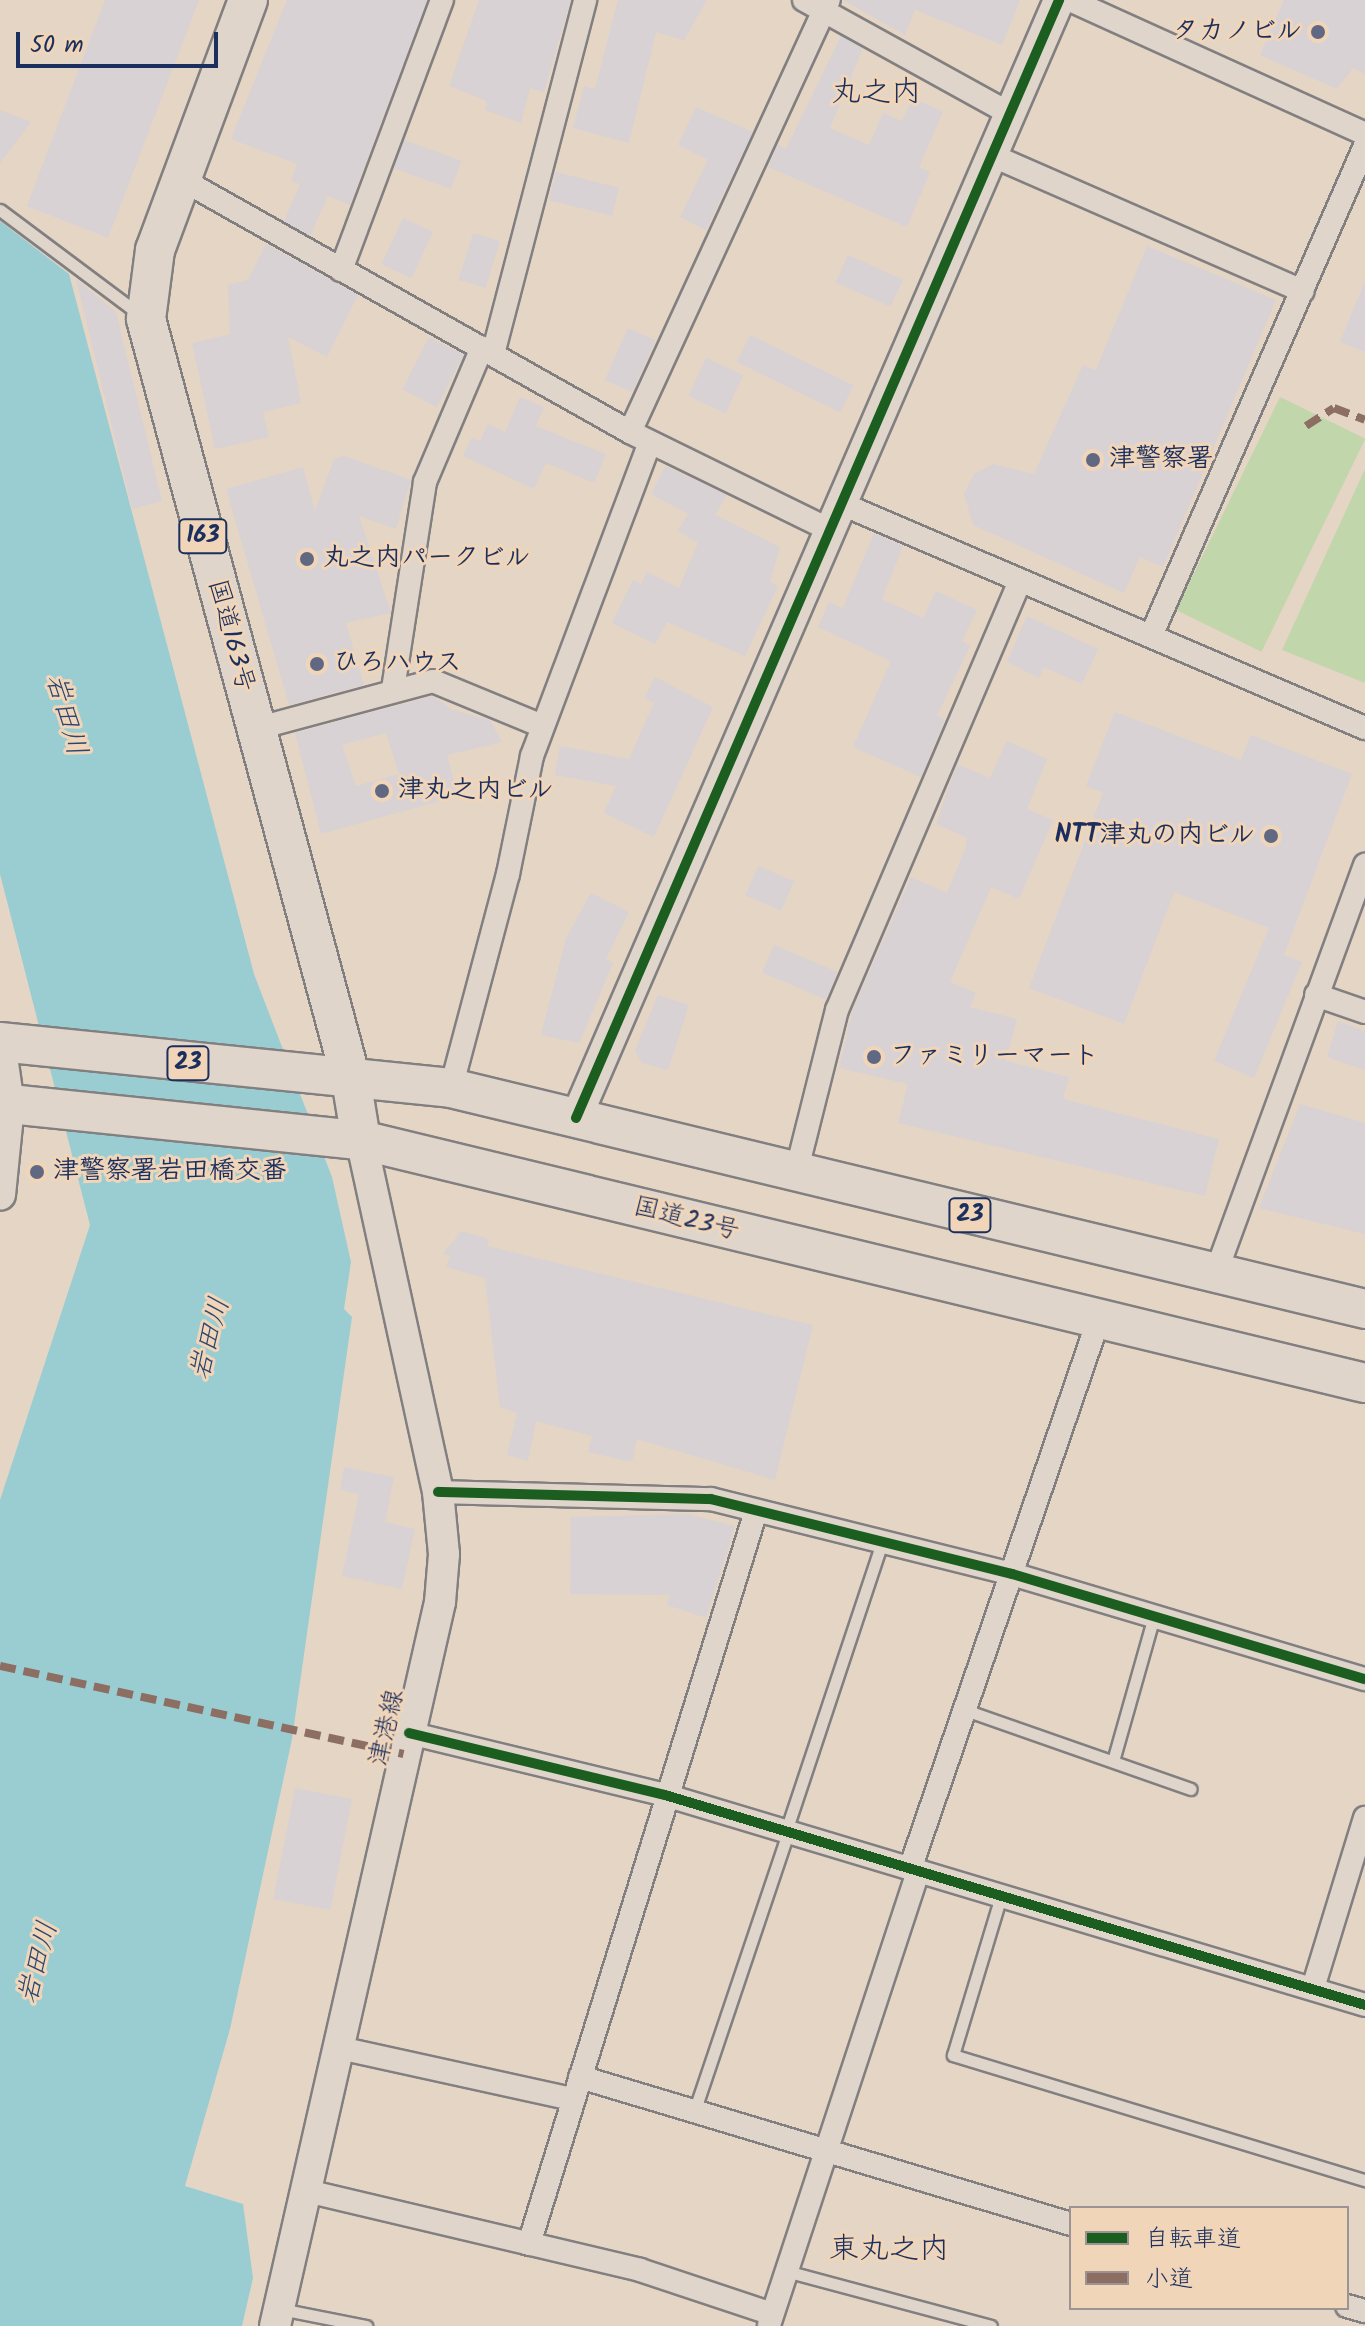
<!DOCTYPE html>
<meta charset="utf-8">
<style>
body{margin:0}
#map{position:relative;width:1365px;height:2326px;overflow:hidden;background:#e4d5c5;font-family:Kalam,"Klee One",sans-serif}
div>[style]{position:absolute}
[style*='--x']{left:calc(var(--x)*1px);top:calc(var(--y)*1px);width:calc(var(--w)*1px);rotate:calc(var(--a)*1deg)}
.green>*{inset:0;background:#c2d6ac;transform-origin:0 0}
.water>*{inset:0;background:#9acdd2}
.building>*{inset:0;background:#d9d2d4;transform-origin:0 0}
.roads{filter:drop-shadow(2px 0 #827f80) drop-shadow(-2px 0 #827f80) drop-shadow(0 2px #827f80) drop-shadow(0 -2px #827f80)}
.lane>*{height:11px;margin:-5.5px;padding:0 5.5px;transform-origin:5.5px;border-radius:5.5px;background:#dfd5ca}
.street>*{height:22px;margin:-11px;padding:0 11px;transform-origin:11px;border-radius:11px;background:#dfd5ca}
.secondary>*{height:30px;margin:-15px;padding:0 15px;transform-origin:15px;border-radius:15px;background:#dfd5ca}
.highway>*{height:38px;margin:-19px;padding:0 19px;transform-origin:19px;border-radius:19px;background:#dfd5ca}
.quiet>*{height:8px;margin-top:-4px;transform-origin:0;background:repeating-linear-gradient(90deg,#8d6e63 0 16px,transparent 0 24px)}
.cycleway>*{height:10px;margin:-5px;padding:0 5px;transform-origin:5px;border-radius:5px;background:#1b5e20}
.dots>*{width:22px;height:22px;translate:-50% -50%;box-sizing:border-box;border:4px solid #f1d5b8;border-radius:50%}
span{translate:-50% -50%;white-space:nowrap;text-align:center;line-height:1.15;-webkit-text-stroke:6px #f1d5b8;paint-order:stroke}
.shield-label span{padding:2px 6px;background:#f1d5b8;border:2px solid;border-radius:6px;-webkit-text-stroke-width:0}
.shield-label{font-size:24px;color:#1b2f5e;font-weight:700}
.poi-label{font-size:26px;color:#1b2f5e;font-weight:700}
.right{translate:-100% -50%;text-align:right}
.left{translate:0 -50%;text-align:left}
.street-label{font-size:26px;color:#1b2f5e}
.water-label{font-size:28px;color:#294670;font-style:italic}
.quarter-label{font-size:30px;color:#1b2f5e}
.legend{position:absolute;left:1069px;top:2206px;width:280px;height:104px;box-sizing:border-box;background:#f1d5b8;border:2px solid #9b9394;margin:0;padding:10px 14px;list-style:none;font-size:24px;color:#1b2f5e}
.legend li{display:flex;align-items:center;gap:16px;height:40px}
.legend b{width:40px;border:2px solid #9b9394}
.scale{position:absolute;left:16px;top:32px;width:202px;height:36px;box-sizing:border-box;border:4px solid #1b2f5e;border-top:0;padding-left:10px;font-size:24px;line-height:28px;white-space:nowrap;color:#1b2f5e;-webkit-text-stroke:6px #f1d5b8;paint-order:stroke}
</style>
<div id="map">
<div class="green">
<div style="left:1280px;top:397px;width:95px;height:237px;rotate:26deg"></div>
<div style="clip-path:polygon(1365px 469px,1365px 683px,1282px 650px)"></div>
</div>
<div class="water">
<div style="clip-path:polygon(0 221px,69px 274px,254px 974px,332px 1177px,351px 1262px,344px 1309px,352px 1317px,292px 1739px,230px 2029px,185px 2186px,243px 2204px,253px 2278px,242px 2326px,0 2326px,0 1500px,90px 1225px,0 874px)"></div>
</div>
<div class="building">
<div style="clip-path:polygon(105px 0,199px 0,108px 238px,27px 206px)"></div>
<div style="clip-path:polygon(287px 0,427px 0,350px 205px,328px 196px,310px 236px,284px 221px,300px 184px,291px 181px,297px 164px,231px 139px)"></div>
<div style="clip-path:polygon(479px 0,571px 0,544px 92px,530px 88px,521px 123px,485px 110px,487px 101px,449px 86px)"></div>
<div style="clip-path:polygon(618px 0,707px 0,684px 40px,656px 32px,629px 143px,573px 128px,584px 86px,595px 89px)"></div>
<div style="clip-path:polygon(843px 0,1020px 0,1002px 45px,915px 10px,905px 35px)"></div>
<div style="clip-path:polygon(1284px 0,1365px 0,1365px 74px,1353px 68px,1337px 89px,1260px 55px)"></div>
<div style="clip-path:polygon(841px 36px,863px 48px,830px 128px,869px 145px,883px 113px,902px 121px,913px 98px,943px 112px,919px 167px,930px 172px,907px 227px,768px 167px,778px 145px,786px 149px)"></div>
<div style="clip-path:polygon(696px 107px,753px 132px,706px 230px,680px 217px,708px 160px,678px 145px)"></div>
<div style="clip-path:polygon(0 110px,31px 122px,0 163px)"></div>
<div style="left:404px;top:140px;width:61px;height:30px;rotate:20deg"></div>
<div style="left:556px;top:172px;width:65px;height:29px;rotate:14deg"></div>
<div style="left:403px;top:218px;width:33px;height:51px;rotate:25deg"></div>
<div style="left:473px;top:233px;width:28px;height:49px;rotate:17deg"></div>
<div style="clip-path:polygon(266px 244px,358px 295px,327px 357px,288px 337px,301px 403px,263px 412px,269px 437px,215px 449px,192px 343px,230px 334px,228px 285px,248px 280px)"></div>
<div style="clip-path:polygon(1147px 246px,1276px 300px,1163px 567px,1140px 557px,1124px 593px,973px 525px,964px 494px,974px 474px,993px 464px,1034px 474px,1083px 365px,1096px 370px)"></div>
<div style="left:848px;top:255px;width:60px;height:30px;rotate:24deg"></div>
<div style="clip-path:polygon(76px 279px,116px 312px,162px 501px,132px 509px)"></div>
<div style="clip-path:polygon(1365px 281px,1365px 352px,1340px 342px)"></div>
<div style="left:628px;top:328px;width:30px;height:57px;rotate:24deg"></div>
<div style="left:750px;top:335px;width:115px;height:30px;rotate:26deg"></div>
<div style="left:429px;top:337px;width:39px;height:59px;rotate:27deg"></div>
<div style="left:706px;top:358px;width:41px;height:42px;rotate:25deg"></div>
<div style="clip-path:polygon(520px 397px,544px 407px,536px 426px,606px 454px,594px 483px,546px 463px,534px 489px,463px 456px,472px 437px,480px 441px,488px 424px,505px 432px)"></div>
<div style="clip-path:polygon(344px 456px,411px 480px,396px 529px,359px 516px,391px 613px,346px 623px,364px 685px,289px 705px,226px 489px,303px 467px,315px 511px,334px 459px)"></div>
<div style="clip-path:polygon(665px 466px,727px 495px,715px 515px,780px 547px,770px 582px,778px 586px,745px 656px,667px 622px,655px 644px,612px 623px,633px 580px,641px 584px,647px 572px,679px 588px,698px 543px,678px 531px,688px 514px,651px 494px)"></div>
<div style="clip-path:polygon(874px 533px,903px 546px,882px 599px,923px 618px,936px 591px,977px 610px,962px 641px,970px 646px,937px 716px,945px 720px,921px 777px,853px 747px,891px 661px,818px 627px,829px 602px,843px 608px)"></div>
<div style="clip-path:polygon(1027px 616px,1098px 649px,1082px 684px,1044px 667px,1039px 678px,1007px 662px)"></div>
<div style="clip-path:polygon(655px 677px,713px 707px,654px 837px,604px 813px,616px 786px,555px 775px,560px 746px,629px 759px,654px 703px,644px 698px)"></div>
<div style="clip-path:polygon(evenodd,432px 696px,453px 710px,490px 720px,502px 742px,447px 755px,458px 796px,321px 834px,295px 733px,432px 696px,386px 733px,399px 774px,356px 786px,342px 745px,386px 733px)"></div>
<div style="clip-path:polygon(1115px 712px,1241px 760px,1251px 735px,1352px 774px,1284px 955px,1302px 962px,1254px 1078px,1214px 1061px,1269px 928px,1174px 892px,1124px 1024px,1029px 988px,1103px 793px,1086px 786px)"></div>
<div style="clip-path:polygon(1007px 741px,1047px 759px,1027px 809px,1053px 820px,1019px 899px,991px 887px,950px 982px,976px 993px,970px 1007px,1017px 1019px,1006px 1061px,1069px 1077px,1063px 1099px,1219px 1139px,1205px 1196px,898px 1123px,908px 1084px,839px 1068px,852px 1011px,911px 877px,947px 893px,965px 849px,967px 838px,936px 824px,957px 764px,990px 778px)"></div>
<div style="left:758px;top:866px;width:39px;height:32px;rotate:23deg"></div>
<div style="clip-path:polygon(591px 893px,629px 912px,606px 959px,613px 963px,579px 1043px,541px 1035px,566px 938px)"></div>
<div style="left:774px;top:945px;width:69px;height:30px;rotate:23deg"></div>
<div style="clip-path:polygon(658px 995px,689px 1005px,668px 1070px,642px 1063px,635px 1051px)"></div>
<div style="clip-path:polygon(1338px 1021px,1365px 1031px,1365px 1070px,1327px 1057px)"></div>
<div style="clip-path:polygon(1300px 1104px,1365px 1123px,1365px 1234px,1259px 1208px)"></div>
<div style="clip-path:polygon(461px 1231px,489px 1239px,487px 1246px,813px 1325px,775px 1480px,637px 1439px,632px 1462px,588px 1452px,592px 1436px,536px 1421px,528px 1461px,507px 1455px,517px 1413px,500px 1407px,485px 1278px,446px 1267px,451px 1256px,443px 1254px)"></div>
<div style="clip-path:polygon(344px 1467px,394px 1477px,385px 1522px,415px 1529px,402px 1589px,342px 1576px,359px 1494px,340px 1490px)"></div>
<div style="clip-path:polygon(687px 1514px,735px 1526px,706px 1618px,667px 1605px,670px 1595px,570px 1594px,571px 1517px)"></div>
<div style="left:295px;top:1788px;width:58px;height:113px;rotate:11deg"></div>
</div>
<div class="roads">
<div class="lane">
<div style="--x:0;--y:210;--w:174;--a:36.8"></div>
<div style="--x:965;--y:1710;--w:239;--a:19.3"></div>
<div style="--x:1113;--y:1761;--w:151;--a:-74.2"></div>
<div style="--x:786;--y:1831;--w:305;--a:-71.6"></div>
<div style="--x:1001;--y:1896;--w:166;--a:106.8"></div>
<div style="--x:953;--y:2055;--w:431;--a:16.9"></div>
<div style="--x:694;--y:2112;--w:295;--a:-71.4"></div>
<div style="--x:786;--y:2271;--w:212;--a:15"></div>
<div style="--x:280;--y:2309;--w:88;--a:11.2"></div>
</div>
<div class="street">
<div style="--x:804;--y:0;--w:234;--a:28.9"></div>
<div style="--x:1070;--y:0;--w:324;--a:24.4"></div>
<div style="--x:991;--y:155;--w:340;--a:23.6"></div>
<div style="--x:181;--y:179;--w:515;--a:29.4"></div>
<div style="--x:630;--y:432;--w:223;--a:26.1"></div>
<div style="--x:341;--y:270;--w:288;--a:-69.5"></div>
<div style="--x:493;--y:354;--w:366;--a:-75.4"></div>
<div style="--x:630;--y:432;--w:476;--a:-65.3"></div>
<div style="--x:842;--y:504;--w:569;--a:23.19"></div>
<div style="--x:1151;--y:636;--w:535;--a:-66.41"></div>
<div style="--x:393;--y:689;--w:209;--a:-81.2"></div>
<div style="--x:425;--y:482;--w:146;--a:-67"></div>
<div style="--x:255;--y:729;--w:184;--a:-15.1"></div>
<div style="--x:433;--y:681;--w:118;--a:22.4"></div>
<div style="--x:1316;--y:995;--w:52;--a:19.1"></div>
<div style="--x:451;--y:1088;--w:221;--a:-75.1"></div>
<div style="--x:508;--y:874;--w:120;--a:-78.5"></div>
<div style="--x:532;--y:756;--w:335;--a:-69.4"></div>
<div style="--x:796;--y:1173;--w:168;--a:-75.9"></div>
<div style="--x:837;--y:1010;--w:466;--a:-66.9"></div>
<div style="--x:1215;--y:1275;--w:437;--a:-69.9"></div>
<div style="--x:438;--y:1492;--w:273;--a:1.5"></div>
<div style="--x:711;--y:1499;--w:310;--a:14"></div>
<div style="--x:1012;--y:1574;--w:368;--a:16.6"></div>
<div style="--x:409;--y:1733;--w:263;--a:13.6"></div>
<div style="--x:665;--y:1795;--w:731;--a:16.7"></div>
<div style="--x:910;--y:1869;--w:579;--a:-71.06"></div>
<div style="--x:1313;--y:1988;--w:178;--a:-73"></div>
<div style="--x:340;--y:2048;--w:238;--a:12.4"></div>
<div style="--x:580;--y:2077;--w:513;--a:16.67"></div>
<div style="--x:307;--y:2191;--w:342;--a:13.3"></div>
<div style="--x:640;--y:2270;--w:139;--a:18.4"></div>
<div style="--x:529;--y:2244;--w:767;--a:-72.79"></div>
<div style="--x:1347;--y:2306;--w:19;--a:16"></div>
<div style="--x:769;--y:2325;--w:478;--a:-71.8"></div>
</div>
<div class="secondary">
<div style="--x:0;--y:1043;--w:63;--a:81.7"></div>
<div style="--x:9;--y:1105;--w:90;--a:95.7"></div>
<div style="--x:576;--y:1118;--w:1218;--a:-66.63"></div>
<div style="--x:275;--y:2326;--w:743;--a:-77.16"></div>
<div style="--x:440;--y:1602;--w:48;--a:-85.2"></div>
<div style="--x:444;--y:1554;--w:62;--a:-95.5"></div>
<div style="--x:438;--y:1492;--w:360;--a:-102.3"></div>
</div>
<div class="highway">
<div style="--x:248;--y:0;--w:267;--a:110.4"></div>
<div style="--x:155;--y:250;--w:70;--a:97.4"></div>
<div style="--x:146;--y:319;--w:787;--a:74.9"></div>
<div style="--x:351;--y:1079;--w:62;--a:80.7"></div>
<div style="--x:0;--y:1042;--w:453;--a:5.8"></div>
<div style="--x:451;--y:1088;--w:940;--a:13.59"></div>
<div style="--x:0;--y:1103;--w:363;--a:5.9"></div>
<div style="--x:361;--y:1140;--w:1033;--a:13.61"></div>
</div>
</div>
<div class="quiet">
<div style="--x:1306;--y:426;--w:33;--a:-33"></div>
<div style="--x:1334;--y:408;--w:33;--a:21"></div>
<div style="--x:0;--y:1666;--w:413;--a:12.3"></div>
</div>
<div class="cycleway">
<div style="--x:576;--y:1118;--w:1218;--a:-66.63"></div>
<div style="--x:438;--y:1492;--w:273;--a:1.5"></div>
<div style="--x:711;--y:1499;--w:310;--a:14"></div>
<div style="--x:1012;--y:1574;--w:368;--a:16.6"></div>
<div style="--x:409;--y:1733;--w:263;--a:13.6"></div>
<div style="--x:665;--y:1795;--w:731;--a:16.7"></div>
</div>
<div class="dots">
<div style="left:1318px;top:32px;background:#616982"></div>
<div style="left:1093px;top:460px;background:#616982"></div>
<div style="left:307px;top:559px;background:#616982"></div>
<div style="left:317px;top:664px;background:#616982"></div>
<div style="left:382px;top:791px;background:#616982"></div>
<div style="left:1271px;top:836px;background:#616982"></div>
<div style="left:874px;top:1057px;background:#616982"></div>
<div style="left:37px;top:1172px;background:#616982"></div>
</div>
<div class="shield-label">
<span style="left:203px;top:536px">163</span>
<span style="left:188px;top:1063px">23</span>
<span style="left:970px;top:1215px">23</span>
</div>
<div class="poi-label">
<span class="right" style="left:1302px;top:32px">タカノビル</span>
<span class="left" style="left:1109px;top:460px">津警察署</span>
<span class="left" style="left:323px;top:559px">丸之内パークビル</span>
<span class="left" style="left:333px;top:664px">ひろハウス</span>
<span class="left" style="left:398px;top:791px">津丸之内ビル</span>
<span class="right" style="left:1255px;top:836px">NTT津丸の内ビル</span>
<span class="left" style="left:890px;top:1057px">ファミリーマート</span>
<span class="left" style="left:53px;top:1172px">津警察署岩田橋交番</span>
</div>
<div class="street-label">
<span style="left:230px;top:636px;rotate:75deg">国道163号</span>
<span style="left:686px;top:1220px;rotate:14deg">国道23号</span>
<span style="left:388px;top:1728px;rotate:-77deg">津港線</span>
</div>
<div class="water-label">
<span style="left:65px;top:715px;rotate:74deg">岩田川</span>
<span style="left:211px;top:1339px;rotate:-75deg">岩田川</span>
<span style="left:39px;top:1963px;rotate:-75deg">岩田川</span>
</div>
<div class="quarter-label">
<span style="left:876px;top:93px">丸之内</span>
<span style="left:889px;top:2250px">東丸之内</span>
</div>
<ul class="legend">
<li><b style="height:10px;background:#1b5e20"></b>自転車道</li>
<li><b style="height:10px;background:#8d6e63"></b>小道</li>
</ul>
<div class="scale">50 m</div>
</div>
